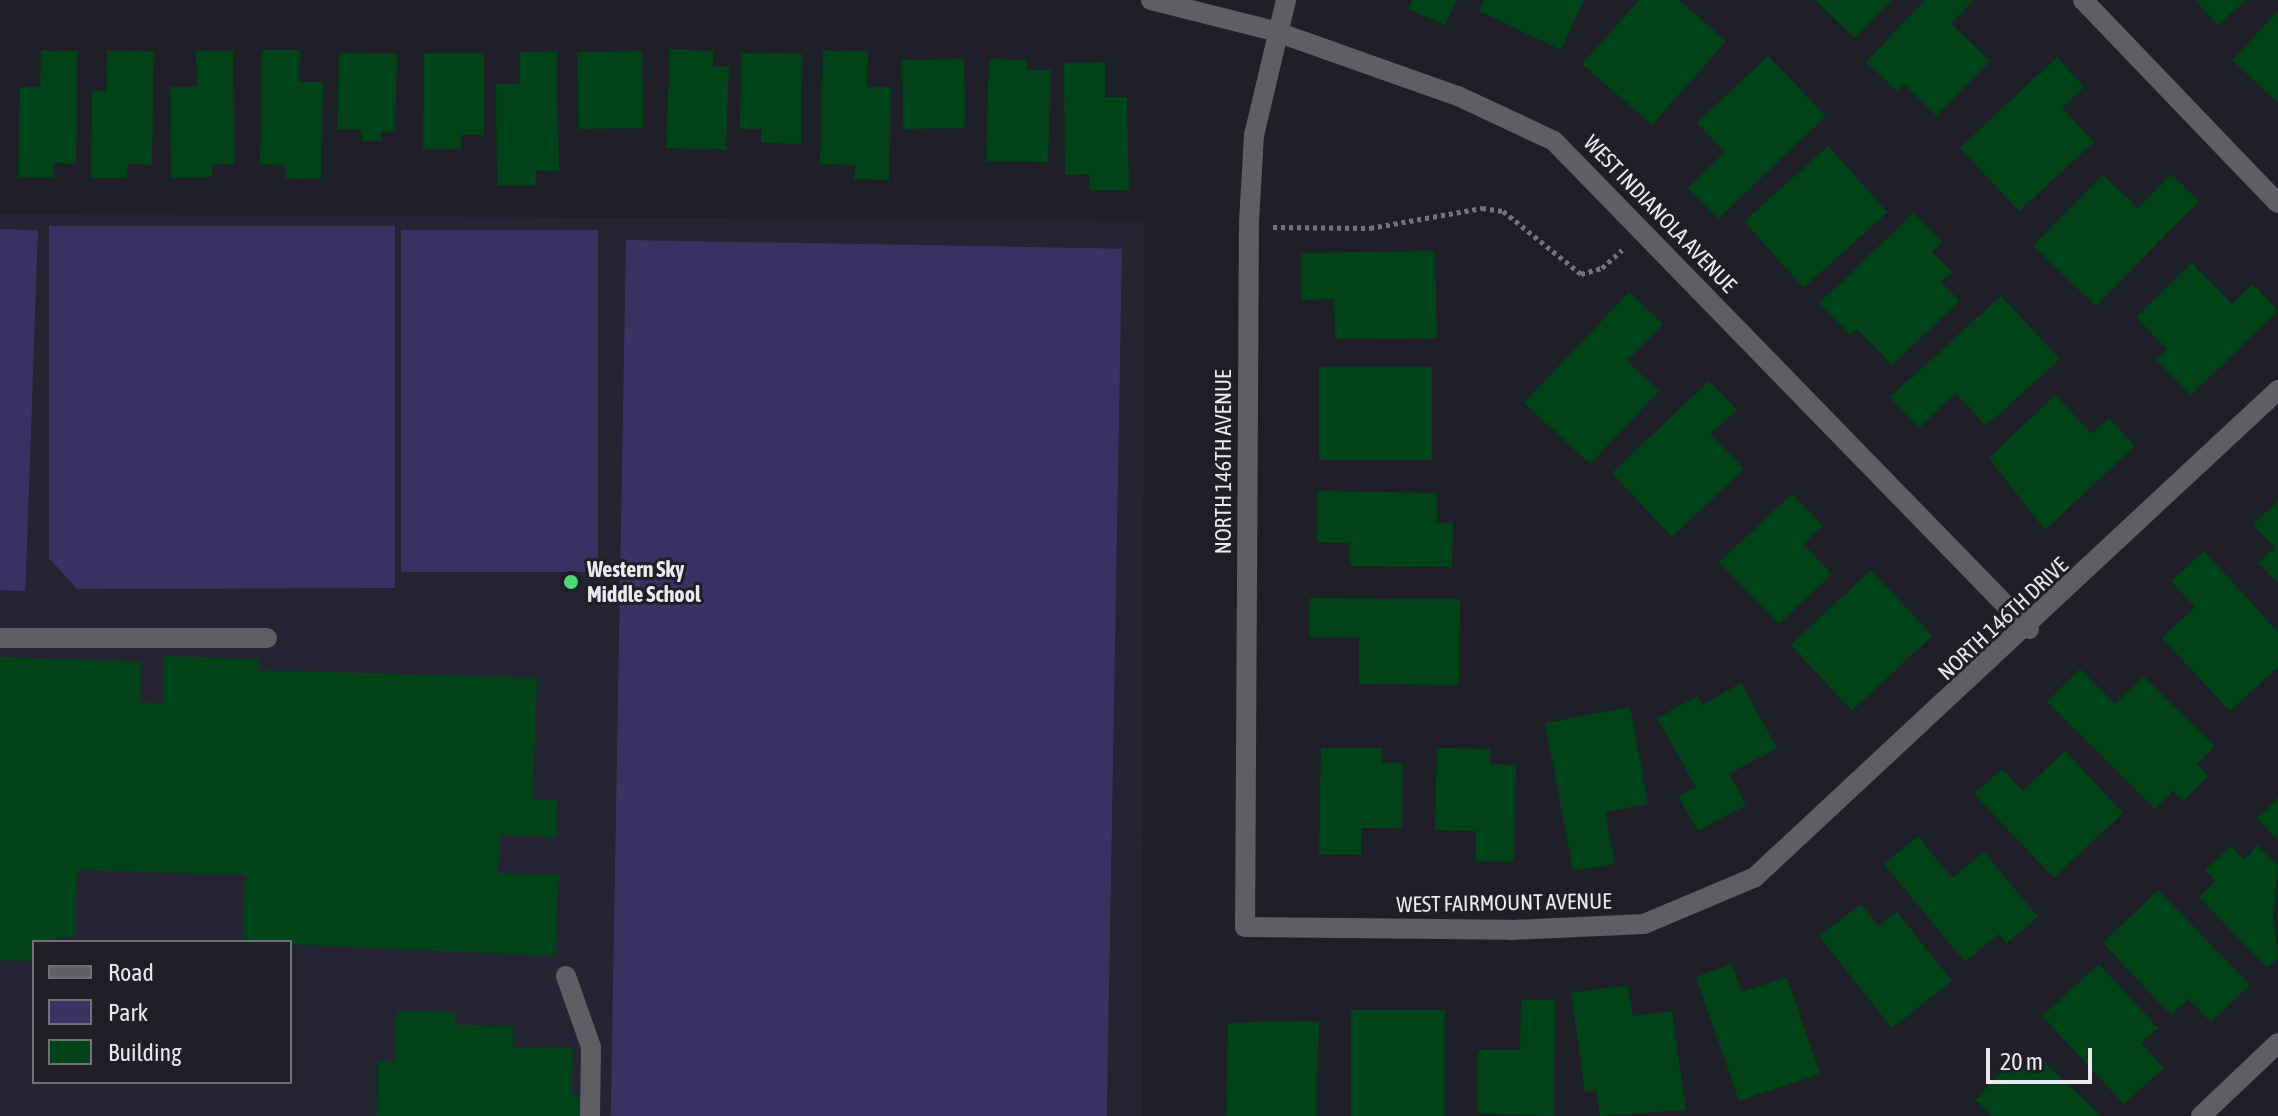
<!DOCTYPE html>
<style>
body{margin:0}
#map{position:relative;width:2278px;height:1116px;overflow:hidden;background:#1f1f27;font-family:"Asap Condensed",sans-serif}
div>[style]{position:absolute}
[style*='--x']{left:calc(var(--x)*1px);top:calc(var(--y)*1px);width:calc(var(--w)*1px);rotate:calc(var(--a)*1deg)}
.built>*{inset:0;background:#252432}
.green>*{inset:0;background:#393364;transform-origin:0 0}
.building>*{inset:0;background:#004318;transform-origin:0 0}
.path>*{height:5px;margin-top:-2.5px;transform-origin:0;background:repeating-linear-gradient(90deg,#73737b 0 4px,transparent 0 8px)}
.minor>*{height:20px;margin:-10px;padding:0 10px;transform-origin:10px;border-radius:10px;background:#5e5e63}
.dots>*{width:22px;height:22px;translate:-50% -50%;box-sizing:border-box;border:4px solid #1f1f27;border-radius:50%}
span{translate:-50% -50%;white-space:nowrap;text-align:center;line-height:1.15;-webkit-text-stroke:6px #1f1f27;paint-order:stroke}
.street-label{font-size:22px;color:#e9e9ef}
.poi-label{font-size:22px;color:#e9e9ef;font-weight:700}
.left{translate:0 -50%;text-align:left}
.legend{position:absolute;left:32px;top:940px;width:260px;height:144px;box-sizing:border-box;background:#1f1f27;border:2px solid #707077;margin:0;padding:10px 14px;list-style:none;font-size:24px;color:#e9e9ef}
.legend li{display:flex;align-items:center;gap:16px;height:40px}
.legend b{width:40px;border:2px solid #707077}
.scale{position:absolute;left:1986px;top:1048px;width:106px;height:36px;box-sizing:border-box;border:4px solid #e9e9ef;border-top:0;padding-left:10px;font-size:24px;line-height:28px;white-space:nowrap;color:#e9e9ef;-webkit-text-stroke:6px #1f1f27;paint-order:stroke}
</style>
<div id="map">
<div class="built">
<div style="clip-path:polygon(evenodd,0 214px,1144px 221px,1142px 1116px,0 1116px,0 214px,34px 942px,290px 942px,290px 1082px,34px 1082px,34px 942px)"></div>
</div>
<div class="green">
<div style="clip-path:polygon(49px 226px,395px 226px,395px 588px,77px 589px,49px 558px)"></div>
<div style="left:0;top:229px;width:38px;height:361px;rotate:2deg"></div>
<div style="left:401px;top:230px;width:197px;height:342px"></div>
<div style="left:626px;top:240px;width:496px;height:876px;rotate:1deg"></div>
</div>
<div class="building">
<div style="clip-path:polygon(1412px 0,1457px 0,1445px 25px,1408px 9px)"></div>
<div style="clip-path:polygon(1484px 0,1584px 0,1561px 50px,1479px 11px)"></div>
<div style="clip-path:polygon(1639px 0,1679px 0,1726px 41px,1652px 125px,1582px 64px)"></div>
<div style="clip-path:polygon(1815px 0,1892px 0,1855px 38px)"></div>
<div style="clip-path:polygon(1925px 0,1974px 0,1951px 24px,1990px 61px,1937px 116px,1904px 85px,1897px 91px,1866px 62px)"></div>
<div style="clip-path:polygon(2195px 0,2247px 0,2218px 25px)"></div>
<div style="clip-path:polygon(2278px 11px,2278px 103px,2232px 60px)"></div>
<div style="clip-path:polygon(670px 49px,713px 51px,713px 66px,729px 67px,726px 150px,666px 148px)"></div>
<div style="clip-path:polygon(41px 50px,78px 51px,76px 164px,54px 163px,54px 178px,18px 177px,20px 87px,40px 87px)"></div>
<div style="clip-path:polygon(107px 50px,154px 51px,152px 165px,128px 164px,127px 178px,91px 178px,92px 91px,106px 91px)"></div>
<div style="clip-path:polygon(233px 50px,235px 164px,212px 164px,212px 177px,171px 178px,170px 87px,197px 86px,196px 51px)"></div>
<div style="clip-path:polygon(262px 50px,300px 50px,299px 82px,323px 82px,321px 179px,285px 178px,285px 165px,260px 164px)"></div>
<div style="clip-path:polygon(823px 50px,868px 51px,867px 87px,891px 87px,889px 180px,854px 179px,855px 165px,820px 164px)"></div>
<div style="clip-path:polygon(557px 51px,559px 171px,536px 171px,536px 185px,497px 185px,496px 84px,520px 84px,520px 52px)"></div>
<div style="left:642px;top:51px;width:77px;height:65px;rotate:89deg"></div>
<div style="clip-path:polygon(339px 53px,397px 54px,395px 132px,382px 131px,382px 141px,362px 141px,362px 130px,337px 129px)"></div>
<div style="clip-path:polygon(424px 53px,484px 53px,484px 135px,461px 135px,461px 149px,423px 149px)"></div>
<div style="clip-path:polygon(741px 53px,802px 54px,801px 144px,761px 143px,761px 129px,740px 129px)"></div>
<div style="clip-path:polygon(1768px 56px,1826px 116px,1718px 219px,1688px 188px,1725px 152px,1697px 123px)"></div>
<div style="clip-path:polygon(2057px 57px,2084px 87px,2062px 108px,2094px 142px,2019px 211px,1960px 148px)"></div>
<div style="left:964px;top:59px;width:69px;height:62px;rotate:89deg"></div>
<div style="clip-path:polygon(989px 59px,1027px 60px,1027px 70px,1051px 70px,1048px 162px,986px 161px)"></div>
<div style="clip-path:polygon(1105px 62px,1105px 97px,1127px 97px,1129px 190px,1089px 190px,1089px 174px,1065px 175px,1064px 63px)"></div>
<div style="left:1828px;top:146px;width:89px;height:113px;rotate:48deg"></div>
<div style="clip-path:polygon(2171px 174px,2199px 201px,2096px 306px,2033px 246px,2103px 175px,2138px 208px)"></div>
<div style="clip-path:polygon(1914px 213px,1942px 242px,1932px 252px,1952px 272px,1941px 282px,1960px 301px,1892px 365px,1857px 329px,1850px 335px,1819px 303px)"></div>
<div style="clip-path:polygon(1435px 251px,1437px 338px,1335px 339px,1334px 299px,1302px 300px,1301px 253px)"></div>
<div style="clip-path:polygon(2192px 263px,2232px 304px,2253px 284px,2278px 311px,2191px 395px,2156px 360px,2167px 349px,2136px 317px)"></div>
<div style="clip-path:polygon(1629px 292px,1663px 324px,1627px 361px,1659px 391px,1590px 464px,1524px 403px)"></div>
<div style="clip-path:polygon(2001px 296px,2060px 359px,1986px 426px,1956px 393px,1919px 428px,1890px 397px)"></div>
<div style="left:1432px;top:367px;width:93px;height:113px;rotate:90deg"></div>
<div style="clip-path:polygon(1709px 381px,1737px 410px,1710px 434px,1744px 469px,1672px 537px,1612px 473px)"></div>
<div style="clip-path:polygon(2055px 395px,2092px 434px,2109px 418px,2135px 446px,2045px 530px,1989px 458px)"></div>
<div style="clip-path:polygon(1318px 491px,1437px 493px,1437px 523px,1453px 523px,1452px 567px,1350px 566px,1350px 543px,1317px 542px)"></div>
<div style="clip-path:polygon(1792px 494px,1823px 526px,1803px 544px,1832px 574px,1779px 624px,1719px 562px)"></div>
<div style="clip-path:polygon(2278px 501px,2278px 583px,2258px 563px,2275px 547px,2253px 525px)"></div>
<div style="clip-path:polygon(2204px 551px,2278px 632px,2278px 667px,2230px 711px,2162px 638px,2195px 607px,2171px 581px)"></div>
<div style="left:1871px;top:570px;width:90px;height:110px;rotate:47deg"></div>
<div style="clip-path:polygon(1310px 598px,1460px 599px,1459px 685px,1359px 684px,1359px 637px,1309px 637px)"></div>
<div style="clip-path:polygon(164px 656px,259px 659px,258px 670px,537px 678px,533px 800px,558px 800px,557px 837px,500px 835px,498px 873px,559px 875px,556px 956px,243px 942px,245px 875px,77px 870px,75px 936px,34px 942px,34px 961px,0 960px,0 657px,142px 662px,140px 702px,163px 703px)"></div>
<div style="clip-path:polygon(2080px 669px,2115px 704px,2143px 676px,2215px 746px,2197px 764px,2208px 776px,2183px 801px,2173px 791px,2155px 809px,2047px 702px)"></div>
<div style="clip-path:polygon(1741px 683px,1777px 748px,1729px 774px,1746px 805px,1698px 831px,1678px 797px,1696px 787px,1657px 718px,1697px 696px,1702px 705px)"></div>
<div style="clip-path:polygon(1630px 707px,1648px 804px,1605px 812px,1615px 864px,1573px 871px,1545px 723px)"></div>
<div style="clip-path:polygon(1321px 748px,1382px 748px,1382px 763px,1403px 763px,1402px 828px,1362px 828px,1361px 855px,1319px 855px)"></div>
<div style="clip-path:polygon(1437px 748px,1490px 749px,1490px 764px,1516px 765px,1514px 862px,1476px 861px,1476px 831px,1435px 830px)"></div>
<div style="clip-path:polygon(2065px 751px,2123px 813px,2054px 878px,1974px 794px,2002px 769px,2023px 791px)"></div>
<div style="clip-path:polygon(2278px 798px,2278px 840px,2257px 818px)"></div>
<div style="clip-path:polygon(1918px 836px,1952px 878px,1984px 852px,2038px 917px,2007px 943px,1999px 934px,1965px 962px,1884px 864px)"></div>
<div style="clip-path:polygon(2258px 845px,2278px 866px,2273px 917px,2278px 958px,2267px 968px,2199px 897px,2216px 881px,2205px 870px,2231px 846px,2244px 859px)"></div>
<div style="clip-path:polygon(2158px 890px,2250px 985px,2211px 1022px,2189px 999px,2171px 1015px,2103px 943px)"></div>
<div style="clip-path:polygon(1861px 904px,1879px 926px,1897px 912px,1952px 981px,1892px 1028px,1819px 936px)"></div>
<div style="clip-path:polygon(1732px 964px,1742px 992px,1787px 977px,1820px 1074px,1739px 1101px,1696px 977px)"></div>
<div style="clip-path:polygon(2099px 964px,2158px 1028px,2141px 1043px,2164px 1068px,2124px 1104px,2042px 1016px)"></div>
<div style="clip-path:polygon(1628px 985px,1633px 1016px,1672px 1011px,1686px 1110px,1600px 1116px,1596px 1090px,1585px 1092px,1571px 993px)"></div>
<div style="clip-path:polygon(1521px 1000px,1555px 1000px,1554px 1116px,1478px 1113px,1478px 1050px,1520px 1050px)"></div>
<div style="left:1445px;top:1010px;width:106px;height:94px;rotate:90deg"></div>
<div style="clip-path:polygon(396px 1011px,455px 1012px,455px 1025px,513px 1026px,513px 1047px,573px 1048px,572px 1096px,584px 1097px,584px 1116px,377px 1116px,378px 1061px,395px 1061px)"></div>
<div style="clip-path:polygon(1281px 1021px,1319px 1022px,1317px 1116px,1226px 1116px,1228px 1023px)"></div>
<div style="clip-path:polygon(2037px 1055px,2101px 1116px,1992px 1116px,1975px 1100px,2013px 1060px,2022px 1070px)"></div>
</div>
<div class="path">
<div style="--x:1273;--y:227;--w:97;--a:0.6"></div>
<div style="--x:1370;--y:228;--w:114;--a:-10.1"></div>
<div style="--x:1482;--y:208;--w:21;--a:8"></div>
<div style="--x:1503;--y:211;--w:100;--a:38.9"></div>
<div style="--x:1581;--y:274;--w:22;--a:-16"></div>
<div style="--x:1602;--y:268;--w:27;--a:-42"></div>
</div>
<div class="minor">
<div style="--x:1151;--y:0;--w:127;--a:14.1"></div>
<div style="--x:1274;--y:31;--w:195;--a:19.5"></div>
<div style="--x:1458;--y:96;--w:106;--a:25.1"></div>
<div style="--x:1554;--y:141;--w:681;--a:45.77"></div>
<div style="--x:1286;--y:0;--w:139;--a:103.3"></div>
<div style="--x:1254;--y:135;--w:86;--a:93.3"></div>
<div style="--x:1249;--y:221;--w:706;--a:90.32"></div>
<div style="--x:1245;--y:927;--w:266;--a:0.6"></div>
<div style="--x:1511;--y:930;--w:133;--a:-2.6"></div>
<div style="--x:1644;--y:924;--w:121;--a:-22.9"></div>
<div style="--x:1755;--y:877;--w:715;--a:-42.96"></div>
<div style="--x:2083;--y:0;--w:281;--a:46.2"></div>
<div style="--x:0;--y:638;--w:267;--a:0"></div>
<div style="--x:566;--y:976;--w:75;--a:70.6"></div>
<div style="--x:591;--y:1047;--w:69;--a:90.8"></div>
<div style="--x:2201;--y:1116;--w:106;--a:-43.5"></div>
</div>
<div class="dots">
<div style="left:571px;top:582px;background:#51d674"></div>
</div>
<div class="street-label">
<span style="left:1660px;top:214px;rotate:46deg">WEST INDIANOLA AVENUE</span>
<span style="left:1224px;top:462px;rotate:-90deg">NORTH 146TH AVENUE</span>
<span style="left:2003px;top:619px;rotate:-43deg">NORTH 146TH DRIVE</span>
<span style="left:1504px;top:903px;rotate:-1deg">WEST FAIRMOUNT AVENUE</span>
</div>
<div class="poi-label">
<span class="left" style="left:587px;top:582px">Western Sky<br>Middle School</span>
</div>
<ul class="legend">
<li><b style="height:10px;background:#5e5e63"></b>Road</li>
<li><b style="height:22px;background:#393364"></b>Park</li>
<li><b style="height:22px;background:#004318"></b>Building</li>
</ul>
<div class="scale">20 m</div>
</div>
